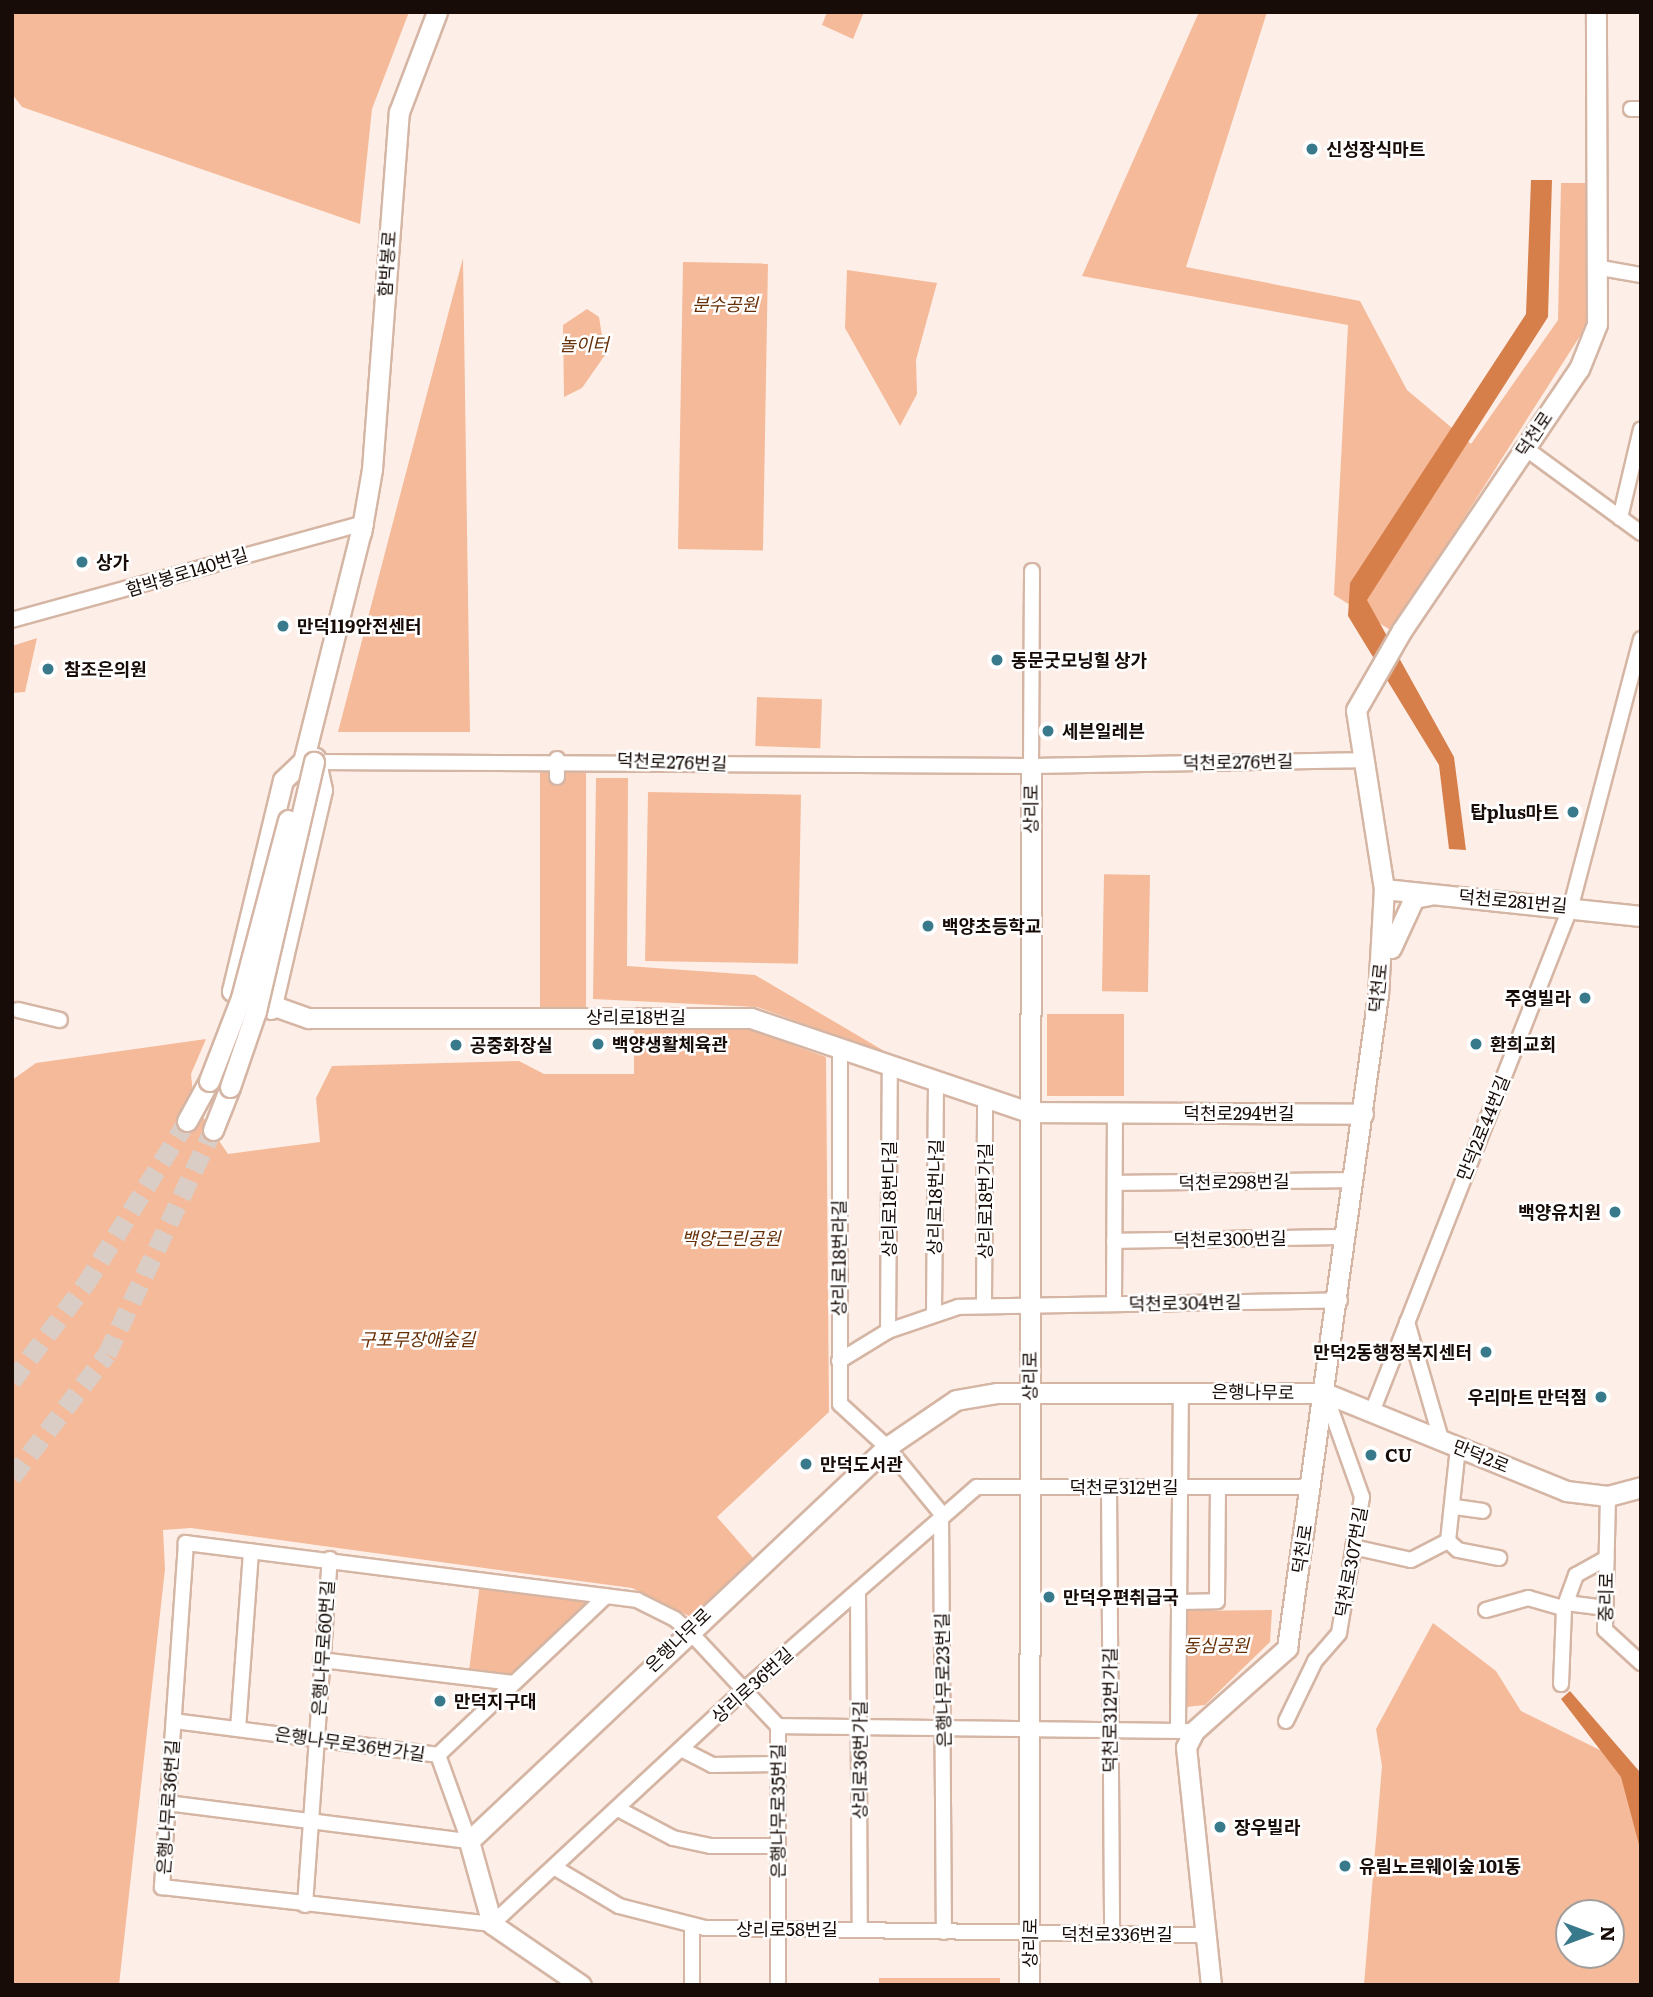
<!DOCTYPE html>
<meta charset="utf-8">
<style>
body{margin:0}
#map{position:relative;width:1653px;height:1997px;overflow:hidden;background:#fdefe8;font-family:Literata,"Noto Sans KR",serif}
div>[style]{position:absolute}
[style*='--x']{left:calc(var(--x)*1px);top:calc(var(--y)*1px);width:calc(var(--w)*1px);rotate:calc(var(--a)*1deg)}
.green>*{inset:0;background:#f5ba99;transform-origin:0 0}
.water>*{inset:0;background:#d67f4b}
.secondary-tunnel>*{height:19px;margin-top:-9.5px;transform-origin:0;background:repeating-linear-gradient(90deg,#dacdc6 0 19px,transparent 0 29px)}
.roads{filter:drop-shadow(2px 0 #d5b5a4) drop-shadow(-2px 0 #d5b5a4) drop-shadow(0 2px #d5b5a4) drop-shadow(0 -2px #d5b5a4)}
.street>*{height:14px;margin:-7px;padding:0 7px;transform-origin:7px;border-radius:7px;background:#fff}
.secondary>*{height:19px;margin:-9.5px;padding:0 9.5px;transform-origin:9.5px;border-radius:9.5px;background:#fff}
.bridges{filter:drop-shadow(2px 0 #d5b5a4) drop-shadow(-2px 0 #d5b5a4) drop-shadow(0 2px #d5b5a4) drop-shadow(0 -2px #d5b5a4)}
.secondary-bridge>*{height:19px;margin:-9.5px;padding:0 9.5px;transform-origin:9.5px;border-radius:9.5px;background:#fff}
.dots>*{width:19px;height:19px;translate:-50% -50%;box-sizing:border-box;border:4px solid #fff;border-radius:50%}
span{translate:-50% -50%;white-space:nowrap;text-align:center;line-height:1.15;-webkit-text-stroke:5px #fff;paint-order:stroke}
.poi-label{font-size:18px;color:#170c07;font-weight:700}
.left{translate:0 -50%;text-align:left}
.right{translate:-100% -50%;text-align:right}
.street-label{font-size:18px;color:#170c07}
.park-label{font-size:18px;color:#662e05;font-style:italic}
.frame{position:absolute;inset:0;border:14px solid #170c07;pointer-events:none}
.north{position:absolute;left:1555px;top:1899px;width:70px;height:70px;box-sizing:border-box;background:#fff;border:2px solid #a29e9c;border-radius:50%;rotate:90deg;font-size:19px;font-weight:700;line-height:28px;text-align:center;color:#170c07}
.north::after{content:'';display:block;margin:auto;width:24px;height:32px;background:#387a8b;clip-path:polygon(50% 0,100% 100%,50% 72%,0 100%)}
</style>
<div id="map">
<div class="green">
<div style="clip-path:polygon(12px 12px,409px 12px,372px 109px,360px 224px,22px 107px,12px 94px)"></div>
<div style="clip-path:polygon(827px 12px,864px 12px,853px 39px,822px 25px)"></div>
<div style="clip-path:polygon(1199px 12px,1267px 12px,1186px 267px,1360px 301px,1407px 390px,1471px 444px,1558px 320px,1561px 183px,1588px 183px,1587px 325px,1392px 631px,1334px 595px,1348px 325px,1082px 276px)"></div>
<div style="clip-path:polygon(463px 258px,470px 732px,338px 732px,403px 484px)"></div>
<div style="left:683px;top:262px;width:85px;height:287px;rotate:1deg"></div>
<div style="clip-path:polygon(847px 270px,937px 283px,916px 360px,917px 394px,900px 426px,845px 328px)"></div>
<div style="clip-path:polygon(587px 309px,599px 317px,605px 355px,582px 388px,564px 397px,563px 325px)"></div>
<div style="clip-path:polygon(37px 638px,25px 692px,12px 693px,12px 646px)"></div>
<div style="left:757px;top:697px;width:65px;height:49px;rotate:2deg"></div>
<div style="left:540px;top:769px;width:46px;height:249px"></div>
<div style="clip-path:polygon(596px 778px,628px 778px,627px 966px,755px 975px,891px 1055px,757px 1007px,593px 999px)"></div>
<div style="left:648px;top:792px;width:153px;height:169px;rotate:1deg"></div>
<div style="left:1150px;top:875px;width:117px;height:46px;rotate:91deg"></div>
<div style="left:1124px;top:1014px;width:82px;height:77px;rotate:90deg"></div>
<div style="clip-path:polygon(634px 1027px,748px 1029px,826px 1057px,829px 1412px,717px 1517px,754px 1559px,691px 1617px,632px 1588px,191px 1528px,163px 1530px,165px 1569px,119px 1985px,12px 1985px,12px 1080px,36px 1063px,206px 1039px,191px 1074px,194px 1104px,228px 1154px,320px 1142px,316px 1098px,332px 1066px,519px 1061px,544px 1074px,634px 1074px)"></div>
<div style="clip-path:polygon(480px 1583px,588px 1600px,515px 1675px,469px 1671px)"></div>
<div style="clip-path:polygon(1272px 1610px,1270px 1642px,1205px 1705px,1186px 1707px,1181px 1611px)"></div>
<div style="clip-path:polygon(evenodd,1433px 1623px,1496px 1671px,1521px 1711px,1624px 1762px,1641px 1795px,1641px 1985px,1364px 1985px,1382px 1766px,1376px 1729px,1433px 1623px,1569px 1913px,1611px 1913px,1611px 1955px,1569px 1955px,1569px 1913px)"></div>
<div style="left:879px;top:1978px;width:121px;height:7px"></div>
</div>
<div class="water">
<div style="clip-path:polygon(1531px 180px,1552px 180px,1548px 317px,1367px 600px,1454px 757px,1466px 850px,1449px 849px,1439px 765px,1348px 616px,1350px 583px,1526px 314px)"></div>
<div style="clip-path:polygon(1570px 1691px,1639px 1771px,1641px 1852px,1621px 1777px,1561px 1699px)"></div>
</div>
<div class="secondary-tunnel">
<div style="--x:12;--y:1381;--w:121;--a:-52.8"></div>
<div style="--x:85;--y:1285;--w:193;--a:-58.1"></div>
<div style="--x:12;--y:1477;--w:155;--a:-52.3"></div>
<div style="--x:107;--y:1354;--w:248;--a:-64.7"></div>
</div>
<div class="roads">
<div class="street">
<div style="--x:1631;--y:109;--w:10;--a:0"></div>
<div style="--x:1601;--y:268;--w:41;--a:9.9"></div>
<div style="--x:1525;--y:448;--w:144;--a:36.2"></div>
<div style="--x:1620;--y:518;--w:91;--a:-76.7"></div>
<div style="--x:12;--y:620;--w:364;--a:-15.4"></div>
<div style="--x:314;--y:762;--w:717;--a:0.32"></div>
<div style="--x:1031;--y:766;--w:329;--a:-1"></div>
<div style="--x:1031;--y:766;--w:195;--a:-89.7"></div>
<div style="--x:557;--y:777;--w:18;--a:-90"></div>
<div style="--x:18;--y:1010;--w:43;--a:13.4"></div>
<div style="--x:840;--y:1049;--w:355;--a:90"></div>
<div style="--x:840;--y:1404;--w:64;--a:42.5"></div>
<div style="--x:887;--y:1447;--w:85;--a:50.7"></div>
<div style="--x:941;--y:1513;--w:419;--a:89.6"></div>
<div style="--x:1115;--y:1183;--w:238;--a:-0.7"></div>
<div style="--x:1114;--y:1241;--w:233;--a:-1"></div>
<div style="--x:1114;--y:1304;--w:192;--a:-89.7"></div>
<div style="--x:984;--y:1306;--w:209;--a:-89.7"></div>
<div style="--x:934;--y:1312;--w:231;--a:-89.5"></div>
<div style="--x:1407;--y:1322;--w:122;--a:73.8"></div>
<div style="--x:888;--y:1331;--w:265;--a:-89.6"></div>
<div style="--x:839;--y:1361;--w:57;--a:-31.5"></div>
<div style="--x:888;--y:1331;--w:74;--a:-18.9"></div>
<div style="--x:958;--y:1307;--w:382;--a:-1"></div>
<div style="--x:1372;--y:1412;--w:544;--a:-68.53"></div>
<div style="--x:1571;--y:906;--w:276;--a:-75.3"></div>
<div style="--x:1109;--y:1487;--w:447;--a:89.6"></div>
<div style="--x:1608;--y:1496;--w:134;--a:91.3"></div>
<div style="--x:1605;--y:1630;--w:49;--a:42.5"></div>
<div style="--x:1455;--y:1507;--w:28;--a:8"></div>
<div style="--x:1448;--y:1541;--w:13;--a:42"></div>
<div style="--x:1458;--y:1550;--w:42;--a:11"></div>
<div style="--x:1353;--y:1547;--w:59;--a:12.6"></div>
<div style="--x:1411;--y:1560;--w:42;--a:-27.2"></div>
<div style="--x:1448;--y:1541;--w:95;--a:-83.9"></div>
<div style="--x:858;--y:1591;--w:338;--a:89.7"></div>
<div style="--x:1178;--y:1602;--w:39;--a:-1"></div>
<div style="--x:1217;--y:1601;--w:114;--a:-89.5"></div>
<div style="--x:1566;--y:1603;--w:40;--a:7.1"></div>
<div style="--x:1486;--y:1610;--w:44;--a:-15.9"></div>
<div style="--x:1528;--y:1598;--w:37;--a:16"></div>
<div style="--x:321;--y:1660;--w:193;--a:6.8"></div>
<div style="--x:1561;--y:1684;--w:76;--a:-87.7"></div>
<div style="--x:1564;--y:1608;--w:35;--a:-70"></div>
<div style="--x:1576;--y:1575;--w:35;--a:-29"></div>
<div style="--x:174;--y:1721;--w:266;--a:7.3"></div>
<div style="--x:1286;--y:1721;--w:67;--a:-64.2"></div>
<div style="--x:1315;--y:1661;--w:37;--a:-49"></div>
<div style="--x:1339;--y:1633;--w:138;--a:-80.4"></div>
<div style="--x:1362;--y:1497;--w:110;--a:-109.6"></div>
<div style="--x:778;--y:1726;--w:416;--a:0.7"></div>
<div style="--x:1178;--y:1726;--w:335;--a:-89.5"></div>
<div style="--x:238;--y:1729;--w:178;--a:-85.8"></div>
<div style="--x:683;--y:1750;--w:33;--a:27"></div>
<div style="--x:712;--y:1765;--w:66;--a:-0.9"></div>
<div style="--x:438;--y:1755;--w:231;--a:-43.4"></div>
<div style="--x:167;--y:1803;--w:304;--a:7.2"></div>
<div style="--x:469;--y:1841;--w:91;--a:-109.8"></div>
<div style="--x:620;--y:1810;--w:60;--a:27.8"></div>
<div style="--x:673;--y:1838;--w:39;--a:12"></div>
<div style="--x:711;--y:1846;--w:67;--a:0"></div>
<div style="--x:557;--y:1869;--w:72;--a:30.8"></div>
<div style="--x:619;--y:1906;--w:89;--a:14.3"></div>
<div style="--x:705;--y:1928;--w:499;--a:0.8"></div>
<div style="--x:305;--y:1905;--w:347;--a:-85.9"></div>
<div style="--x:692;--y:1985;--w:59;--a:-90"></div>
<div style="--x:778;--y:1985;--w:259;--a:-90"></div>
<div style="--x:778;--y:1726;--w:50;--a:-133.4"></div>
<div style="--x:744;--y:1690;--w:82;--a:-133"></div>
<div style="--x:688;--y:1630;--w:17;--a:-140"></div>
<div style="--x:675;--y:1619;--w:42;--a:-153.4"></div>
<div style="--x:637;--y:1600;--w:455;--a:-172.8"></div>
<div style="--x:186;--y:1543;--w:345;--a:94"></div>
<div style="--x:162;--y:1887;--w:332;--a:6.4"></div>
<div style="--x:492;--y:1924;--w:344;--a:-42.9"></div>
<div style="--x:744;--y:1690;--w:309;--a:-41.1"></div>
<div style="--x:977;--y:1487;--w:334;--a:0"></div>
</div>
<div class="secondary">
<div style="--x:363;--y:523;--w:245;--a:104.1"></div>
<div style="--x:303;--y:761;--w:28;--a:136"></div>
<div style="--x:283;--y:780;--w:217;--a:103.6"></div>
<div style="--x:232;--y:991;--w:81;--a:19.6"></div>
<div style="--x:308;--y:1018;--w:443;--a:0"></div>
<div style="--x:751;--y:1018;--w:293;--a:18.7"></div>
<div style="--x:1029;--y:1112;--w:334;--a:0.3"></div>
<div style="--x:361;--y:533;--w:65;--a:-80.2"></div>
<div style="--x:372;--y:469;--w:358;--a:-85.7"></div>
<div style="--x:399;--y:112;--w:107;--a:-69.2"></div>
<div style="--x:1384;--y:889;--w:258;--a:6"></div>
<div style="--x:1391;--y:948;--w:55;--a:-65.3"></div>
<div style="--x:1414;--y:898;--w:16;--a:-11"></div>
<div style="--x:271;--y:1009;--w:225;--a:-76.9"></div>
<div style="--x:322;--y:790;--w:33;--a:-102"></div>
<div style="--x:187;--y:1121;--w:46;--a:-61.2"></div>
<div style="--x:213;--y:1130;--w:46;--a:-68.4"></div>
<div style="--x:581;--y:1985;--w:108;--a:-145.6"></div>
<div style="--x:492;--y:1924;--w:86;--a:-105.5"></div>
<div style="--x:469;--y:1841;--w:574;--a:-43.31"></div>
<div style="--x:887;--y:1447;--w:83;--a:-34.3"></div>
<div style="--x:956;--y:1400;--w:42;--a:-9.7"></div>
<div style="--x:997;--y:1393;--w:328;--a:0"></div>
<div style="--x:1325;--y:1393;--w:260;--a:22.1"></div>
<div style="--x:1566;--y:1491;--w:42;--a:6.8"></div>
<div style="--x:1608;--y:1496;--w:34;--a:-15"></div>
<div style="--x:1029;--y:1985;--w:1219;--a:-89.91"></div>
<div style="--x:1211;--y:1985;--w:239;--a:-96"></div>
<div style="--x:1186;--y:1747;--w:18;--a:-63"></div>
<div style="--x:1194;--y:1731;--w:125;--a:-41.7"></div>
<div style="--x:1287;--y:1648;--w:659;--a:-82.07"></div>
<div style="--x:1378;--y:995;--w:106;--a:-86.8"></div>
<div style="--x:1384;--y:889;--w:181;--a:-98.9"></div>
<div style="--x:1356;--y:710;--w:92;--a:-60.1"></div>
<div style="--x:1402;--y:630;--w:315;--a:-55.9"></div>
<div style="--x:1579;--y:369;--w:48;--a:-68.2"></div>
<div style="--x:1597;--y:324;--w:312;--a:-90.2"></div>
</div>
</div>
<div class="bridges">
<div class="secondary-bridge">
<div style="--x:209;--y:1081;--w:89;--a:-68.9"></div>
<div style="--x:241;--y:998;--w:184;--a:-75.2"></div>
<div style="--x:230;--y:1087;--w:80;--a:-71.1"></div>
<div style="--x:256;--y:1011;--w:256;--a:-76.9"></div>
</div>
</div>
<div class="dots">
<div style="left:1312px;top:149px;background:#387a8b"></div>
<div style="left:82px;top:562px;background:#387a8b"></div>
<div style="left:283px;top:626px;background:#387a8b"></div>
<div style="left:997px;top:660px;background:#387a8b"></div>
<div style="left:48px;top:669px;background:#387a8b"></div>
<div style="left:1048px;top:731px;background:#387a8b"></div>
<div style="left:1573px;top:812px;background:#387a8b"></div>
<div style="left:928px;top:926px;background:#387a8b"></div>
<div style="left:1585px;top:998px;background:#387a8b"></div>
<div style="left:598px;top:1044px;background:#387a8b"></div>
<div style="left:1476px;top:1044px;background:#387a8b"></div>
<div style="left:456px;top:1045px;background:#387a8b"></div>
<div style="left:1615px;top:1212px;background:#387a8b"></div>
<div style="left:1486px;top:1352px;background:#387a8b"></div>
<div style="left:1601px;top:1397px;background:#387a8b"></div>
<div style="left:1371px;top:1455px;background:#387a8b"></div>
<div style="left:806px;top:1464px;background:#387a8b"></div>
<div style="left:1049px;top:1597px;background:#387a8b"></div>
<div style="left:440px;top:1701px;background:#387a8b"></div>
<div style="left:1220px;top:1827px;background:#387a8b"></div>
<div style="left:1345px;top:1866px;background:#387a8b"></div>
</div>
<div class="poi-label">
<span class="left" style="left:1326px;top:149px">신성장식마트</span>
<span class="left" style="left:96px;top:562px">상가</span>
<span class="left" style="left:297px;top:626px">만덕119안전센터</span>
<span class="left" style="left:1011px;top:660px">동문굿모닝힐 상가</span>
<span class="left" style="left:64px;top:669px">참조은의원</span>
<span class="left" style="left:1062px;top:731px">세븐일레븐</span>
<span class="right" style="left:1559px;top:812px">탑plus마트</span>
<span class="left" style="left:942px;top:926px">백양초등학교</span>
<span class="right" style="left:1571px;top:998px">주영빌라</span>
<span class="left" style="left:612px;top:1044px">백양생활체육관</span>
<span class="left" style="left:1490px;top:1044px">환희교회</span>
<span class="left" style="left:470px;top:1045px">공중화장실</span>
<span class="right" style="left:1601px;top:1212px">백양유치원</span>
<span class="right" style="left:1472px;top:1352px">만덕2동행정복지센터</span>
<span class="right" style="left:1587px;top:1397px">우리마트 만덕점</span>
<span class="left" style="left:1385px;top:1455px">CU</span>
<span class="left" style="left:820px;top:1464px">만덕도서관</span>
<span class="left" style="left:1063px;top:1597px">만덕우편취급국</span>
<span class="left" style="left:454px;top:1701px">만덕지구대</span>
<span class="left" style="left:1234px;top:1827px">장우빌라</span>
<span class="left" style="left:1359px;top:1866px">유림노르웨이숲 101동</span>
</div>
<div class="street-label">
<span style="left:387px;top:264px;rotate:-86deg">함박봉로</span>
<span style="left:1534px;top:434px;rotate:-56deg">덕천로</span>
<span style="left:187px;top:572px;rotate:-17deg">함박봉로140번길</span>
<span style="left:672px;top:762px;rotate:2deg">덕천로276번길</span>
<span style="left:1238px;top:762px;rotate:-1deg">덕천로276번길</span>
<span style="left:1031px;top:809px;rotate:-90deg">상리로</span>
<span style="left:1513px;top:901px;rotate:5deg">덕천로281번길</span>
<span style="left:1378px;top:988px;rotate:-84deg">덕천로</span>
<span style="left:636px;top:1017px">상리로18번길</span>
<span style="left:1239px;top:1113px">덕천로294번길</span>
<span style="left:1483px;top:1128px;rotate:-68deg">만덕2로44번길</span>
<span style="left:1234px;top:1182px;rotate:-1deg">덕천로298번길</span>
<span style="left:935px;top:1197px;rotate:-89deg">상리로18번나길</span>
<span style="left:889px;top:1199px;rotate:-90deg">상리로18번다길</span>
<span style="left:985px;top:1201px;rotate:-90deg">상리로18번가길</span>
<span style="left:1230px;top:1239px;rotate:-1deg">덕천로300번길</span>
<span style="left:839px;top:1258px;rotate:-90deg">상리로18번라길</span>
<span style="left:1185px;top:1303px;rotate:-1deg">덕천로304번길</span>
<span style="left:1030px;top:1376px;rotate:-90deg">상리로</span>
<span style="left:1253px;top:1392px;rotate:1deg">은행나무로</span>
<span style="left:1481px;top:1456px;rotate:22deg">만덕2로</span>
<span style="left:1124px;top:1487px">덕천로312번길</span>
<span style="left:1302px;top:1549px;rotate:-81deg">덕천로</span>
<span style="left:1351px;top:1562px;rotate:-80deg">덕천로307번길</span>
<span style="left:1606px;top:1597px;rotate:-89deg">중리로</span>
<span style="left:678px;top:1640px;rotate:-44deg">은행나무로</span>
<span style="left:323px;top:1648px;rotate:-86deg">은행나무로60번길</span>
<span style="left:943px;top:1680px;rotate:-91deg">은행나무로23번길</span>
<span style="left:752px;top:1685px;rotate:-42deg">상리로36번길</span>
<span style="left:1110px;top:1710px;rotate:-90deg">덕천로312번가길</span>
<span style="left:350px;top:1744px;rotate:8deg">은행나무로36번가길</span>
<span style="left:860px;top:1760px;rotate:-90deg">상리로36번가길</span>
<span style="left:168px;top:1807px;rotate:-86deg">은행나무로36번길</span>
<span style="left:778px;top:1811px;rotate:-90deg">은행나무로35번길</span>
<span style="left:787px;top:1929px">상리로58번길</span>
<span style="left:1117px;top:1934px">덕천로336번길</span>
<span style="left:1030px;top:1943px;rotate:-89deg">상리로</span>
</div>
<div class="park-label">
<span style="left:725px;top:304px">분수공원</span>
<span style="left:584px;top:344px">놀이터</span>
<span style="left:731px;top:1238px">백양근린공원</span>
<span style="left:417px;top:1339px">구포무장애숲길</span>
<span style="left:1216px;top:1645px">동심공원</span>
</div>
<div class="frame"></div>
<div class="north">N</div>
</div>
